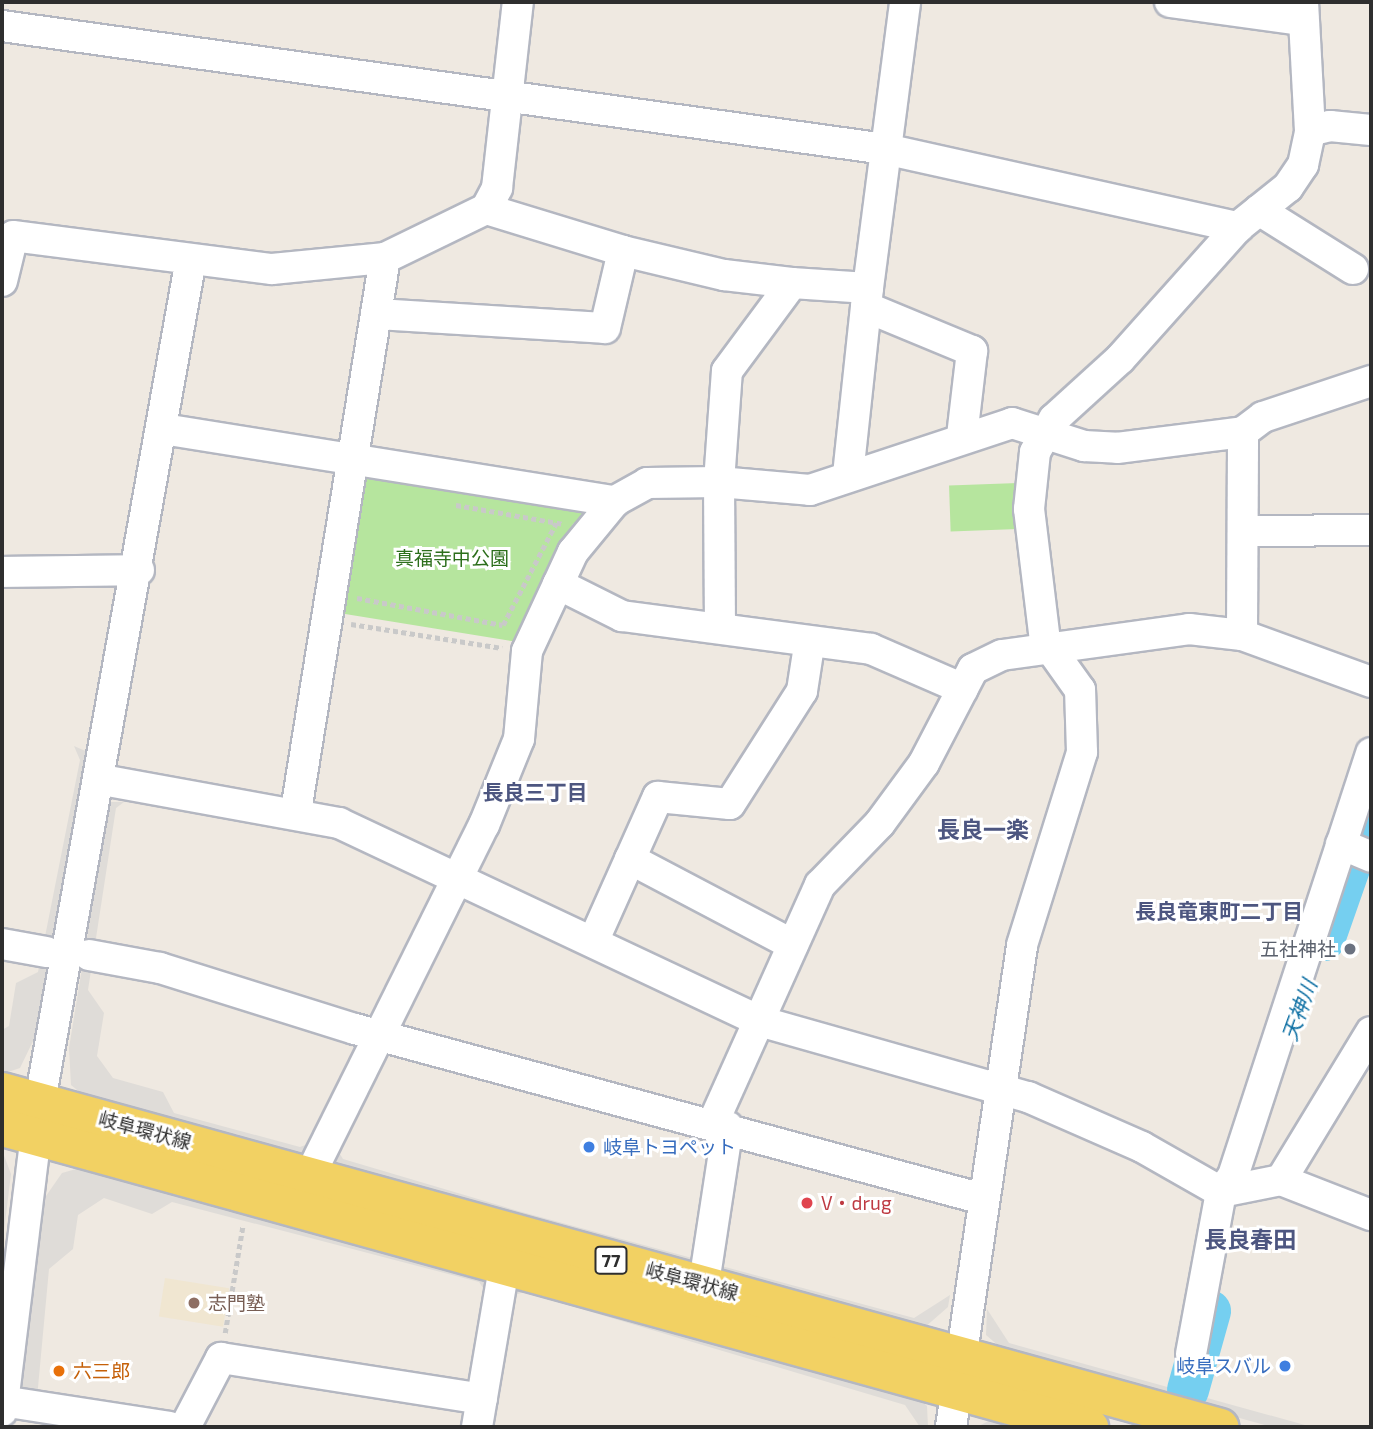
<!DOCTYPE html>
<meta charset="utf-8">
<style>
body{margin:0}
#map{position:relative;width:1373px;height:1429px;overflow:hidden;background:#efe9e1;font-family:"Exo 2","Noto Sans JP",sans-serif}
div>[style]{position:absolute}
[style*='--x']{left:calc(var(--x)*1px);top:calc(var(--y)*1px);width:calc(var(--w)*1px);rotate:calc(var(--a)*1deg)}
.education>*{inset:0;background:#f0e6d1;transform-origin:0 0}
.green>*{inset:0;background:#b6e59e;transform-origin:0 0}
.plaza>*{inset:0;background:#dfdcd8}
.river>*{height:42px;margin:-21px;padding:0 21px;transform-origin:21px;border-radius:21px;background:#75cff0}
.path>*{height:4.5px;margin-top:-2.25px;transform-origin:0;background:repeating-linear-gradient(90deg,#c9c9c9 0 5px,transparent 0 8.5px)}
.roads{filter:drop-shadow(2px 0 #b4b7c1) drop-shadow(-2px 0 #b4b7c1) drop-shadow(0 2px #b4b7c1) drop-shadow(0 -2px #b4b7c1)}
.minor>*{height:30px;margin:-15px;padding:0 15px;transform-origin:15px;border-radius:15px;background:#fff}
.major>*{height:37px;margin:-18.5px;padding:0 18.5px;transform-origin:18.5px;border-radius:18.5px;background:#f2d163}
.dots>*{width:19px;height:19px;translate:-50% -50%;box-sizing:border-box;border:4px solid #fff;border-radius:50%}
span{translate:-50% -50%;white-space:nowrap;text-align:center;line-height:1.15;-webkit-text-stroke:6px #fff;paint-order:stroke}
.shield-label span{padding:2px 5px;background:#fff;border:2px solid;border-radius:5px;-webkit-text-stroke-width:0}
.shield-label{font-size:18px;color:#2e2e2e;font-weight:700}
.park-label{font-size:19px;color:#2c6e1b}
.worship-label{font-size:19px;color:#5b616d}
.right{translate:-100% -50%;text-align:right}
.street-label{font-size:19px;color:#2e2e2e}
.shop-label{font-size:19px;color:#366cbe}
.left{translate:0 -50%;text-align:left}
.health-label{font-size:19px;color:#be3a42}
.education-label{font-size:19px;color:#785e54}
.food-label{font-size:19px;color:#c56008}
.neighbourhood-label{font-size:21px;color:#4d5680;font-weight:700}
.water-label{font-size:21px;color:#0d6fa3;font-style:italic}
.quarter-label{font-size:23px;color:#4d5680;font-weight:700}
.frame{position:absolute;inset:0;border:4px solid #2e2e2e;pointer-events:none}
</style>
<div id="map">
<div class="education">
<div style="left:165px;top:1278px;width:65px;height:39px;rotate:9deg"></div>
</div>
<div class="green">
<div style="clip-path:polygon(369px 473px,582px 506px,586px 514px,573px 524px,518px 642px,339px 613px,361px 479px)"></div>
<div style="left:1020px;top:483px;width:46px;height:71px;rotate:88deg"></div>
</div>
<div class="plaza">
<div style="clip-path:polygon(74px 746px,90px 753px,34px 1039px,20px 1068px,2px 1074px,2px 1030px,9px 1026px,16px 983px,38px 972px,80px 760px)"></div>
<div style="clip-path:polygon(109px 802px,124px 802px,116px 808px,88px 990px,104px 1013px,97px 1056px,113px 1078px,163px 1092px,174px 1113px,300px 1147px,311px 1143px,299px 1158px,88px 1099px,71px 1085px,69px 1048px)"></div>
<div style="clip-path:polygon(2px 1150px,11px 1174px,2px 1247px)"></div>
<div style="clip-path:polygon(338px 1151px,343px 1159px,518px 1211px,914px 1318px,950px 1295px,948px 1307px,924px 1328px,333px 1164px)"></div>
<div style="clip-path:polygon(83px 1167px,486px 1278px,485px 1291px,479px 1282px,172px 1202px,152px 1214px,104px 1198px,78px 1215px,73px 1249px,49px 1269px,37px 1398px,19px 1392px,46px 1196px,62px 1173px)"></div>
<div style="clip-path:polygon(525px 1282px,914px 1394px,927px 1406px,928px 1427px,920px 1427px,905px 1405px,524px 1292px,512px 1296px)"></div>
<div style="clip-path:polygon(987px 1309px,1009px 1343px,1312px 1427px,1272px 1427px,1008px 1354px,986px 1335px)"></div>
<div style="clip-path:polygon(998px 1416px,1038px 1427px,977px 1427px)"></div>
</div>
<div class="river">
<div style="--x:1324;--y:940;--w:142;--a:-70.7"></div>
<div style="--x:1188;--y:1390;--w:82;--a:-74.4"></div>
</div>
<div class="path">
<div style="--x:456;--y:505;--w:110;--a:10"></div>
<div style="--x:357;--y:598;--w:148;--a:10.5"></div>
<div style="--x:503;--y:625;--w:115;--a:-62.5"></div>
<div style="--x:351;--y:624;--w:153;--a:9"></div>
<div style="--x:225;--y:1333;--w:110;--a:-80.6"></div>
</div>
<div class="roads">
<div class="minor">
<div style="--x:1170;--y:2;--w:133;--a:7.8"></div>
<div style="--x:2;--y:26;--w:892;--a:7.93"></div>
<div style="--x:885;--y:149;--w:362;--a:12.5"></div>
<div style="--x:1310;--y:131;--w:21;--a:-14"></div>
<div style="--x:1330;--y:126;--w:41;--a:5.6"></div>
<div style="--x:486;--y:209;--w:143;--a:17"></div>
<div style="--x:623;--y:251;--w:104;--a:13.4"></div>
<div style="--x:724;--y:275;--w:68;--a:6.7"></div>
<div style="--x:1259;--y:210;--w:111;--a:32.1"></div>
<div style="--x:2;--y:281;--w:46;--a:-76.3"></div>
<div style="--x:13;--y:236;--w:261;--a:7.3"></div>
<div style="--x:272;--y:269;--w:114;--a:-5.6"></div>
<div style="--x:866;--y:307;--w:115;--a:22.5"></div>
<div style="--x:972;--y:351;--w:86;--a:96.7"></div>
<div style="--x:376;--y:314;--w:229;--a:3.5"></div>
<div style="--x:605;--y:328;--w:79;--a:-76.8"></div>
<div style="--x:163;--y:429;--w:458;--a:9.1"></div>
<div style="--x:848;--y:475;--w:188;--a:-83.9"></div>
<div style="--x:1243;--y:531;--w:128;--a:-0.4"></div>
<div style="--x:2;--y:572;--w:137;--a:-0.8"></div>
<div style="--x:558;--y:584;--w:72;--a:26.6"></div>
<div style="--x:622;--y:616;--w:251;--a:7.5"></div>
<div style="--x:871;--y:649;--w:100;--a:23.5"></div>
<div style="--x:720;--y:626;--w:144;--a:-90.4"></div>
<div style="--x:719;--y:482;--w:91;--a:5"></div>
<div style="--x:810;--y:490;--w:213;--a:-18.3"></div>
<div style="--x:1012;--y:423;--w:76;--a:17.7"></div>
<div style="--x:1084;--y:446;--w:33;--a:3"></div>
<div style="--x:1117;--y:448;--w:127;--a:-7.2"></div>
<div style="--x:1243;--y:432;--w:25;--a:-37"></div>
<div style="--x:1263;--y:417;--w:114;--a:-18.4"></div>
<div style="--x:1242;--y:635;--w:203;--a:-89.7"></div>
<div style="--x:102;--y:780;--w:241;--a:10.3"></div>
<div style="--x:339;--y:823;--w:464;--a:25.2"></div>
<div style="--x:759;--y:1021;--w:280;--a:15.8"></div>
<div style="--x:1028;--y:1097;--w:124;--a:23.7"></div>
<div style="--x:1142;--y:1147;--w:91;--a:29.7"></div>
<div style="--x:1221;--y:1192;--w:61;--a:-11.3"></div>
<div style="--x:1281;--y:1180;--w:97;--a:21.3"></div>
<div style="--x:296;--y:811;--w:560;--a:-80.86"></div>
<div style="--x:385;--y:258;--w:112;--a:-25.9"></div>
<div style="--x:486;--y:209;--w:24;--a:-62"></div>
<div style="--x:497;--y:188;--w:187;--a:-83.6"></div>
<div style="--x:1341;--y:844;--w:33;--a:23"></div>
<div style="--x:630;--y:859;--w:184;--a:27.8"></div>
<div style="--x:593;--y:942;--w:159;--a:-65.9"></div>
<div style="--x:658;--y:797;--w:72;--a:5.6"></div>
<div style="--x:730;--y:804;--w:134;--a:-57.5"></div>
<div style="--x:802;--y:691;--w:46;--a:-81.2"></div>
<div style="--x:2;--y:944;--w:45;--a:10.3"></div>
<div style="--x:89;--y:955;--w:72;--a:10.4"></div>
<div style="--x:160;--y:968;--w:204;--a:17.4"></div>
<div style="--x:355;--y:1029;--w:651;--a:15.15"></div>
<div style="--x:713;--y:1123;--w:261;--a:-65.8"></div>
<div style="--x:820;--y:885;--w:86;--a:-45.9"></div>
<div style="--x:880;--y:823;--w:74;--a:-53.7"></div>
<div style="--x:924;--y:763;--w:106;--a:-62.5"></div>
<div style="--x:973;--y:669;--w:32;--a:-26"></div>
<div style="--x:1002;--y:655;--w:189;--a:-7.9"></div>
<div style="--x:1189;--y:629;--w:53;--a:6.5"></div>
<div style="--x:1242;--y:635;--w:137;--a:20"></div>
<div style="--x:310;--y:1175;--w:391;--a:-63.6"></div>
<div style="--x:484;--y:825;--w:93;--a:-67.9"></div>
<div style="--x:519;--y:739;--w:88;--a:-84.8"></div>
<div style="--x:527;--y:651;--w:109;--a:-65.1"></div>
<div style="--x:573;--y:552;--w:66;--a:-50.5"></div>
<div style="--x:615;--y:501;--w:37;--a:-29"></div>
<div style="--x:647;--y:483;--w:72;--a:-0.8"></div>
<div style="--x:719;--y:482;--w:111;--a:-85.9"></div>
<div style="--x:727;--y:371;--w:109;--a:-53.5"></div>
<div style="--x:792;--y:283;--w:76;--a:3.8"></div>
<div style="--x:868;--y:288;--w:288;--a:-82.6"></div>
<div style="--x:1281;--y:1180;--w:173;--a:-58.7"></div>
<div style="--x:704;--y:1283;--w:158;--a:-81.3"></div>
<div style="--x:1191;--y:1354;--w:165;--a:-79.5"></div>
<div style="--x:1221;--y:1192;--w:20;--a:-53"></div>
<div style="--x:1233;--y:1176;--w:445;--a:-71.9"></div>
<div style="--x:2;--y:1401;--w:169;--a:8.8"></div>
<div style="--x:2;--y:1411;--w:312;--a:-83"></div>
<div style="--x:40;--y:1101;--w:855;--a:-79.83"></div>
<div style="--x:185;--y:1427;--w:78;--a:-62.4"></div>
<div style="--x:221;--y:1358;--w:264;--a:8.9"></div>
<div style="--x:477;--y:1427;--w:167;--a:-80.4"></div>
<div style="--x:951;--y:1427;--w:487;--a:-81.6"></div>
<div style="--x:1022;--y:945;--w:202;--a:-72.7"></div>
<div style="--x:1082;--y:752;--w:62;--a:-91.8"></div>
<div style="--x:1080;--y:690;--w:60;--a:-125.5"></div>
<div style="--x:1045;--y:641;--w:133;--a:-96.9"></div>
<div style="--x:1029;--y:509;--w:57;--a:-84"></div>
<div style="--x:1035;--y:452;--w:38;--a:-60"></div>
<div style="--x:1054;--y:419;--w:89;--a:-42.3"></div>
<div style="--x:1120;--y:359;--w:177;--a:-48.2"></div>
<div style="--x:1238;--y:227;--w:64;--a:-38.7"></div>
<div style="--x:1288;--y:187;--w:27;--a:-56"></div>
<div style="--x:1303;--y:165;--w:35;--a:-78"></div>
<div style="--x:1310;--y:131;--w:129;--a:-93.1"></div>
</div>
<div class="major">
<div style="--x:2;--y:1091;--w:1263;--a:15.42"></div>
<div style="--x:2;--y:1127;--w:1128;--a:15.43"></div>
</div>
</div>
<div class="dots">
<div style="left:1350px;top:949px;background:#6b7280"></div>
<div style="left:589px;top:1147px;background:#3f7fe0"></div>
<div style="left:807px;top:1203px;background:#e0444e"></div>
<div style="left:194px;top:1303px;background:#8d6e63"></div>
<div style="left:1285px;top:1366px;background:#3f7fe0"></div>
<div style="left:59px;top:1371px;background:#e8710a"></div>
</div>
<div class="shield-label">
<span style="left:611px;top:1260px">77</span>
</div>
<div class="park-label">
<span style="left:452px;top:558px">真福寺中公園</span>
</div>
<div class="worship-label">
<span class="right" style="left:1336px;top:949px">五社神社</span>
</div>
<div class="street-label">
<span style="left:145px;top:1130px;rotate:15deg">岐阜環状線</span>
<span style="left:692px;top:1281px;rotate:15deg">岐阜環状線</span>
</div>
<div class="shop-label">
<span class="left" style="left:603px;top:1147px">岐阜トヨペット</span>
<span class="right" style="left:1271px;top:1366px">岐阜スバル</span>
</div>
<div class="health-label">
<span class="left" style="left:821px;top:1203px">V・drug</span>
</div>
<div class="education-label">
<span class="left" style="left:208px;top:1303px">志門塾</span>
</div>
<div class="food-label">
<span class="left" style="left:73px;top:1371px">六三郎</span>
</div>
<div class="neighbourhood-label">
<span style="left:535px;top:792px">長良三丁目</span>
<span style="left:1219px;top:911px">長良竜東町二丁目</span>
</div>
<div class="water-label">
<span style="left:1299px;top:1010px;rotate:-70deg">天神川</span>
</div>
<div class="quarter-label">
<span style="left:983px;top:829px">長良一楽</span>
<span style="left:1250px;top:1239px">長良春田</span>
</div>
<div class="frame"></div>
</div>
